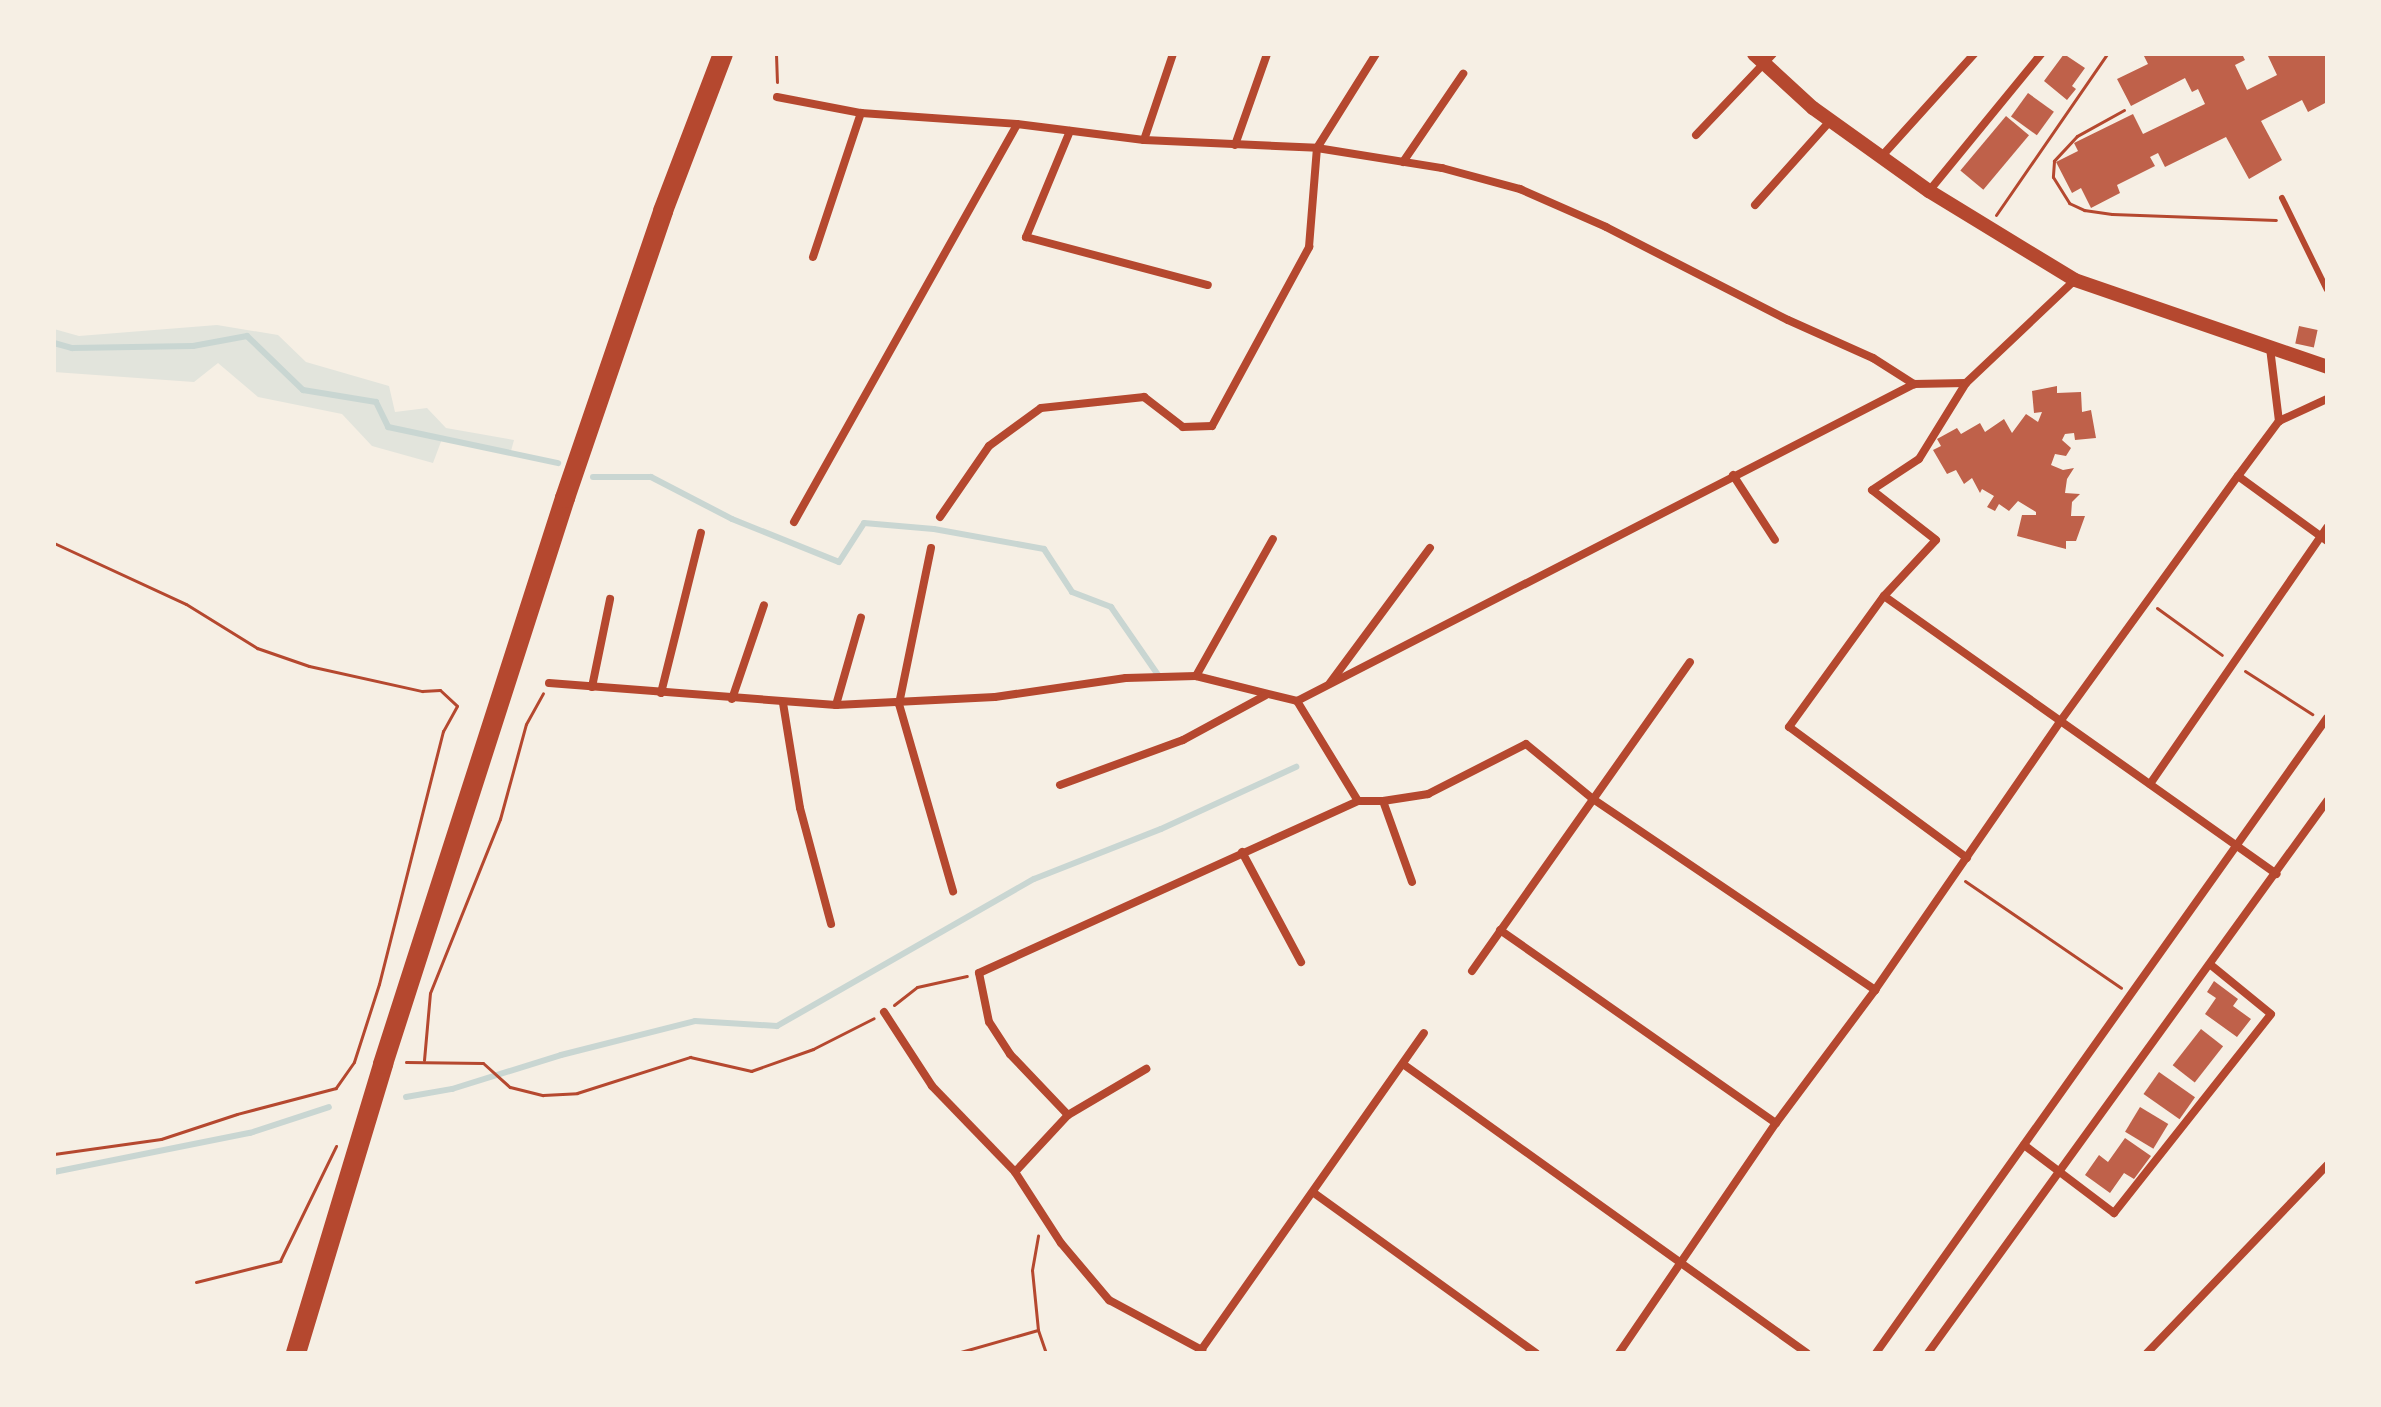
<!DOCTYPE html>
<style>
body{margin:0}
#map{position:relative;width:2381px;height:1407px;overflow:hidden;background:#f6efe4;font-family:Helvetica,sans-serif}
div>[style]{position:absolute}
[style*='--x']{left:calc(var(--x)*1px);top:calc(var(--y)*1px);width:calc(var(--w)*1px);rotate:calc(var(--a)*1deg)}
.green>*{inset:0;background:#e2e4dc}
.stream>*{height:6px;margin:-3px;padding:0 3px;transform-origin:3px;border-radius:3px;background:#c9d6d2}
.building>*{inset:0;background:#bf614a;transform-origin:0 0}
.path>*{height:3px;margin:-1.5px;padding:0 1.5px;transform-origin:1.5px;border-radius:1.5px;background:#b5482f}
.service>*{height:6px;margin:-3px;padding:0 3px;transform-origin:3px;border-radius:3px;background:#b5482f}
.minor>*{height:8px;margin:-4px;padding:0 4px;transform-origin:4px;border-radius:4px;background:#b5482f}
.tertiary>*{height:14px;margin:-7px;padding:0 7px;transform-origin:7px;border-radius:7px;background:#b5482f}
.primary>*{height:20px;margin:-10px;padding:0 10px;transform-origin:10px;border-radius:10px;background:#b5482f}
span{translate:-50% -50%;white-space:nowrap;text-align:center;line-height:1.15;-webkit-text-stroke:6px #f6efe4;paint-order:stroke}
.frame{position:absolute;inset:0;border:56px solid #f6efe4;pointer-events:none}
</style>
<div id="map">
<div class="green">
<div style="clip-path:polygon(217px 325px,278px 335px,306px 362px,389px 386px,395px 412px,427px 408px,446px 428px,514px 440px,511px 451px,442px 439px,433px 463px,372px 446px,342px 414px,258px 397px,218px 363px,194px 382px,54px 372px,54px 329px,79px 336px)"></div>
</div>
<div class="stream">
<div style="--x:54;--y:343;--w:19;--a:16"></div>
<div style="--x:72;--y:348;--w:121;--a:-0.9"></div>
<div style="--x:193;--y:346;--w:55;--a:-10.5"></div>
<div style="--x:247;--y:336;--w:78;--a:44"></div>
<div style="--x:303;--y:390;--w:74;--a:9.3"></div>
<div style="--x:376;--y:402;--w:28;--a:64"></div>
<div style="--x:388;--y:427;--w:174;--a:12"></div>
<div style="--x:593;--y:477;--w:58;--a:0"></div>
<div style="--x:651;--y:477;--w:91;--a:27.4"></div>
<div style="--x:732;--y:519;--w:115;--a:21.9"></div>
<div style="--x:839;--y:562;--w:46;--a:-57.3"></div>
<div style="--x:864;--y:523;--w:70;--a:4.9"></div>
<div style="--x:934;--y:529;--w:112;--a:10.3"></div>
<div style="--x:1044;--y:549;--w:51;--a:56.9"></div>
<div style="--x:1072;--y:592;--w:42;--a:21"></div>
<div style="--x:1111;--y:607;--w:83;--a:55.3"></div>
<div style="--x:406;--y:1097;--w:47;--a:-9.9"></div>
<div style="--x:452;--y:1089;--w:114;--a:-17.3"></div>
<div style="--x:561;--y:1055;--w:138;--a:-14.2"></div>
<div style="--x:695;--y:1021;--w:82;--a:3.5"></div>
<div style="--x:777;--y:1026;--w:296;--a:-29.8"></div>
<div style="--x:1034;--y:879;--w:136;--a:-21.5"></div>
<div style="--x:1161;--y:829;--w:149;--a:-24.7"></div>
<div style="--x:54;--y:1172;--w:200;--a:-11.3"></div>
<div style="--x:250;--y:1133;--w:83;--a:-18.2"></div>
</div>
<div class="building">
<div style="clip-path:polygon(2064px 54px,2085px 68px,2072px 86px,2076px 89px,2067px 100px,2044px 81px)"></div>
<div style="clip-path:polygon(2143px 54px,2242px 54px,2245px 60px,2235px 65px,2247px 90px,2277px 75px,2268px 56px,2272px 54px,2327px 54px,2327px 102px,2308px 112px,2302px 100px,2261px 121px,2282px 160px,2249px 179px,2226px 137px,2165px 167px,2158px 153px,2150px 157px,2155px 166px,2117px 185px,2120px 193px,2091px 208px,2081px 188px,2072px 193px,2056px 162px,2078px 151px,2074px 143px,2133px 114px,2143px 134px,2205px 104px,2198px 89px,2192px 92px,2185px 78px,2131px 106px,2117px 79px,2148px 64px)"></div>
<div style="left:2028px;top:93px;width:32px;height:29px;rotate:36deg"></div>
<div style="left:2006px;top:116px;width:30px;height:71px;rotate:40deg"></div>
<div style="left:2299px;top:326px;width:19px;height:18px;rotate:12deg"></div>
<div style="clip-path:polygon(2057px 386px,2057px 393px,2081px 392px,2082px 412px,2091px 410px,2096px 438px,2075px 440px,2074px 433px,2065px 434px,2062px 440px,2071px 448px,2066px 456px,2055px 454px,2051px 465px,2063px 470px,2074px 468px,2067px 479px,2065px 493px,2080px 494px,2072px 502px,2071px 516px,2085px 516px,2076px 541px,2066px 541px,2066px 549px,2017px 536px,2022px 515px,2036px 515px,2036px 512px,2018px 501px,2009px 511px,1999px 504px,1995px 511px,1987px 507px,1994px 496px,1982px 489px,1980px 493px,1972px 478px,1964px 484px,1956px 470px,1947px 474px,1933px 450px,1941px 446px,1937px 439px,1957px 428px,1961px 434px,1980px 423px,1985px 432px,2004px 419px,2012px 433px,2026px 414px,2038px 422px,2042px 412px,2034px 413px,2032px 391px)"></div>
<div style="clip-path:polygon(2214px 981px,2238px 999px,2233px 1006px,2251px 1019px,2237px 1037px,2205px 1014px,2216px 998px,2207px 992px)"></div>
<div style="left:2201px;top:1029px;width:28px;height:46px;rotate:38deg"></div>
<div style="left:2159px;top:1072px;width:44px;height:27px;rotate:35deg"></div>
<div style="left:2140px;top:1107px;width:33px;height:29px;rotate:31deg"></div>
<div style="clip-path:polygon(2125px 1138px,2151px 1156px,2134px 1179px,2124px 1173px,2110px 1193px,2085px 1175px,2099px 1155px,2108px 1162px)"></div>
</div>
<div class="path">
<div style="--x:776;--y:54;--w:28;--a:88"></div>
<div style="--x:2124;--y:110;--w:54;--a:151"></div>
<div style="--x:2077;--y:136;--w:34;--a:133"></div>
<div style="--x:2054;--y:161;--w:16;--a:94"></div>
<div style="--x:2053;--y:177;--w:31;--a:58"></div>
<div style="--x:2069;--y:203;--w:17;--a:25"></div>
<div style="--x:2084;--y:210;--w:28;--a:8"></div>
<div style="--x:2112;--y:214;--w:164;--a:2.1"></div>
<div style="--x:1996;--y:215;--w:196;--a:-55.4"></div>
<div style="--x:54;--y:543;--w:145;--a:24.8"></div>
<div style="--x:186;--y:604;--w:84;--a:31.8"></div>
<div style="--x:257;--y:648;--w:55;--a:19.1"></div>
<div style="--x:309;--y:666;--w:116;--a:12.5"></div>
<div style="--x:422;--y:691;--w:18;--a:-3"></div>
<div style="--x:440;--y:690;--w:23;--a:43"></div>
<div style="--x:457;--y:706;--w:29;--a:119"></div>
<div style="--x:443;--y:731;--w:261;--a:104.2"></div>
<div style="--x:379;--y:984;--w:82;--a:107.8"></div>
<div style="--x:354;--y:1062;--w:32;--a:125"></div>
<div style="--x:336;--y:1088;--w:102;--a:165.3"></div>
<div style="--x:237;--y:1114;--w:80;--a:161.8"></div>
<div style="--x:161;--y:1139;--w:108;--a:172"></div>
<div style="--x:2157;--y:608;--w:80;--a:35.9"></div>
<div style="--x:2245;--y:671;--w:80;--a:32.7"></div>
<div style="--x:1965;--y:881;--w:189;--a:34.4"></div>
<div style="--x:894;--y:1005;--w:29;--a:-38"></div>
<div style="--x:917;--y:987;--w:51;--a:-12.4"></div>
<div style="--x:424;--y:1060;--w:67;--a:-84.9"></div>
<div style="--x:430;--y:993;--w:188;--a:-68.1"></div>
<div style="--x:500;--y:819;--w:98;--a:-74.7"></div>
<div style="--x:526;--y:724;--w:35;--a:-61"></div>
<div style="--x:406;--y:1062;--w:77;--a:0.7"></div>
<div style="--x:483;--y:1063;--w:36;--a:42"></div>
<div style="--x:510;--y:1087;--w:34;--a:14"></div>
<div style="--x:543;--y:1095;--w:34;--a:-3"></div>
<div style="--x:577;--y:1093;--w:119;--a:-17.7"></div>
<div style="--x:690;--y:1057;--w:63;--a:12.9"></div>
<div style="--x:751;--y:1071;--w:66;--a:-19.5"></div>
<div style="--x:813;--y:1049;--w:68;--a:-26.9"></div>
<div style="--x:196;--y:1282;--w:87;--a:-14"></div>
<div style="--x:280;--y:1261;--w:128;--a:-64"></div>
<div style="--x:1038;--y:1330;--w:24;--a:71"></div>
<div style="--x:957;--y:1353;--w:84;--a:-15.9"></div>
<div style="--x:1038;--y:1330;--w:60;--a:-95.7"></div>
<div style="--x:1032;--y:1270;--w:35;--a:-80"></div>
</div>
<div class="service">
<div style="--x:2282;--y:198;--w:102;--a:63.9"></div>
</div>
<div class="minor">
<div style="--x:777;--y:97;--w:86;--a:10.8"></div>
<div style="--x:861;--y:113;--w:156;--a:4"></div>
<div style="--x:1017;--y:124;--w:128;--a:7.2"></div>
<div style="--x:1144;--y:140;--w:173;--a:2.6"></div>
<div style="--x:1317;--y:148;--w:127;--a:9.1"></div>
<div style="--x:1442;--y:168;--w:81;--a:15.1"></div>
<div style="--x:1520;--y:189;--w:94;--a:23.8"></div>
<div style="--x:1606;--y:227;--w:204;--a:27.1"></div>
<div style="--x:1788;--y:320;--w:93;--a:24.1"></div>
<div style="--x:1873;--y:358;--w:49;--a:32.4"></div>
<div style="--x:1914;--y:384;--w:52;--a:-1.1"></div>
<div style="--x:1070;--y:131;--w:115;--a:112.5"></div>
<div style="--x:1026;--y:237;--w:188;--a:14.8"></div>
<div style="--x:1696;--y:135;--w:112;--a:-46.5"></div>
<div style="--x:1144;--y:140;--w:91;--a:-71.4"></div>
<div style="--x:1235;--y:145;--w:96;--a:-70.6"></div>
<div style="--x:1881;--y:157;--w:139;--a:-47.9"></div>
<div style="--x:1403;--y:162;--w:107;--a:-55.7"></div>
<div style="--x:1929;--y:191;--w:177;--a:-50.7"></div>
<div style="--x:1755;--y:205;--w:114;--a:-48.2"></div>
<div style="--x:813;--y:257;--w:152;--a:-71.6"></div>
<div style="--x:2270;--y:348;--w:74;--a:83"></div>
<div style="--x:1733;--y:475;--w:77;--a:57.1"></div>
<div style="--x:2238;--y:476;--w:110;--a:36.1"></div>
<div style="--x:940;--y:517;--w:86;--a:-55.4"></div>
<div style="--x:989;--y:446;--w:64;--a:-36.2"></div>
<div style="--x:1041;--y:408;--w:104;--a:-6.1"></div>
<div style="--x:1144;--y:397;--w:49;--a:37.6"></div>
<div style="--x:1183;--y:427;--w:29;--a:-2"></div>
<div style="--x:1212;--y:426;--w:204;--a:-61.5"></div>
<div style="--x:1309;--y:247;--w:99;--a:-85.4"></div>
<div style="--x:1317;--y:148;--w:111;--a:-57.9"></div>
<div style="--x:794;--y:522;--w:456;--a:-60.7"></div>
<div style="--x:931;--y:548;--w:159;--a:101.6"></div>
<div style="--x:899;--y:704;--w:195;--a:73.9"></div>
<div style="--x:1884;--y:596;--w:481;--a:35.3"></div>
<div style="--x:1196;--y:676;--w:157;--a:-60.7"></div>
<div style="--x:549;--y:683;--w:288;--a:4.4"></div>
<div style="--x:836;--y:705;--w:159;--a:-2.9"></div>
<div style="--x:995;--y:697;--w:132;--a:-8.3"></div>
<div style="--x:1126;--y:678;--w:70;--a:-1.6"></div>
<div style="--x:1196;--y:676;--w:104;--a:13.9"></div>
<div style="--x:1297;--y:701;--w:694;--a:-27.19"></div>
<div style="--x:1330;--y:683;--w:168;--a:-53.5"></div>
<div style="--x:592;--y:687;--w:90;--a:-78.4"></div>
<div style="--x:661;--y:693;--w:165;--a:-76"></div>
<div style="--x:732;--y:699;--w:99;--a:-71.2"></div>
<div style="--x:1297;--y:701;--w:117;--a:58.6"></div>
<div style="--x:1358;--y:801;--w:25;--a:0"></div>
<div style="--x:1383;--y:801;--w:46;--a:-8.8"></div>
<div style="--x:1428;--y:794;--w:110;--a:-27"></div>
<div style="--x:1526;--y:744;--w:87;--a:39.4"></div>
<div style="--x:1593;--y:799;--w:341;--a:34.1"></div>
<div style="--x:783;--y:703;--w:106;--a:80.8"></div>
<div style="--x:800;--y:808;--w:120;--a:75"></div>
<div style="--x:836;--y:705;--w:91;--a:-74.1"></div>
<div style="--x:2150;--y:784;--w:312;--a:-55.4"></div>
<div style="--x:1060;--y:785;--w:131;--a:-20.1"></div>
<div style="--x:1183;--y:740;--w:94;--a:-28.5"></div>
<div style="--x:1383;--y:801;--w:86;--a:70.3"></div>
<div style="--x:1242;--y:852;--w:125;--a:61.8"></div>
<div style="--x:1967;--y:858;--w:221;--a:-143.6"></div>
<div style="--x:1789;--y:727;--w:162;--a:-54.1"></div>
<div style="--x:1884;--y:596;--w:76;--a:-47.1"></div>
<div style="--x:1936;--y:540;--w:81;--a:-142"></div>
<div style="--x:1872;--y:490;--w:56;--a:-33.4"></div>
<div style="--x:1919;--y:459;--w:89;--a:-58.3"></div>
<div style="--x:1966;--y:383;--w:150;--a:-43.4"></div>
<div style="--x:1500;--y:930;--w:337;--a:35"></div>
<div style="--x:1472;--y:971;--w:378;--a:-54.8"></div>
<div style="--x:884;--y:1012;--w:88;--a:57"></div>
<div style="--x:932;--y:1086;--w:120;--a:46"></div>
<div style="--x:1015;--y:1172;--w:85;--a:57.1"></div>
<div style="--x:1061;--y:1243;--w:75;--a:49.9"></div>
<div style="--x:1109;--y:1300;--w:106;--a:28.3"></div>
<div style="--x:1403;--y:1064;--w:497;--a:35.6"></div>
<div style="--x:1068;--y:1115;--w:84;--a:-133.6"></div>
<div style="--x:1010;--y:1054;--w:38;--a:-123"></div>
<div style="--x:989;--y:1022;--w:50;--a:-101.5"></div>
<div style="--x:979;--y:973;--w:416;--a:-24.4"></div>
<div style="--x:2024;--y:1145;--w:113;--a:37.1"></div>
<div style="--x:2114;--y:1213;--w:253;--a:-51.7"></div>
<div style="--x:2271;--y:1014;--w:77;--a:-140.8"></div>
<div style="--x:1015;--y:1172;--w:78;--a:-47.1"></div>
<div style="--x:1068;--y:1115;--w:91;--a:-30.5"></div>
<div style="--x:1314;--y:1193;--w:274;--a:35.8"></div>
<div style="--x:1199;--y:1353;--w:391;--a:-54.9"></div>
<div style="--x:1619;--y:1353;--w:278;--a:-55.7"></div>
<div style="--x:1776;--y:1123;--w:166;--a:-53.3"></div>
<div style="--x:1875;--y:990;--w:324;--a:-55.4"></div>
<div style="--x:2059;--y:723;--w:305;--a:-54.1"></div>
<div style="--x:2238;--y:476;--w:69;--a:-53.3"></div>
<div style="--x:2279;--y:421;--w:53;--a:-24.6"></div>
<div style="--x:1876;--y:1353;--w:779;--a:-54.62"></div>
<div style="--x:1928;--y:1353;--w:681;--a:-54.14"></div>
<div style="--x:2147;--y:1353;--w:260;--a:-46.2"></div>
</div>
<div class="tertiary">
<div style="--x:1754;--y:54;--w:80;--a:42.5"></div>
<div style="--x:1813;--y:108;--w:143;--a:35.6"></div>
<div style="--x:1929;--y:191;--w:171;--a:31.4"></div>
<div style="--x:2075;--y:280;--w:267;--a:19"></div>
</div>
<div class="primary">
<div style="--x:296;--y:1353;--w:302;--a:-73.2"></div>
<div style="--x:383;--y:1064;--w:595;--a:-72.17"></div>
<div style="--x:565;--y:498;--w:303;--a:-71.1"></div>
<div style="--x:663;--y:211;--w:168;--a:-69.1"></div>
</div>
<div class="frame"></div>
</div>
